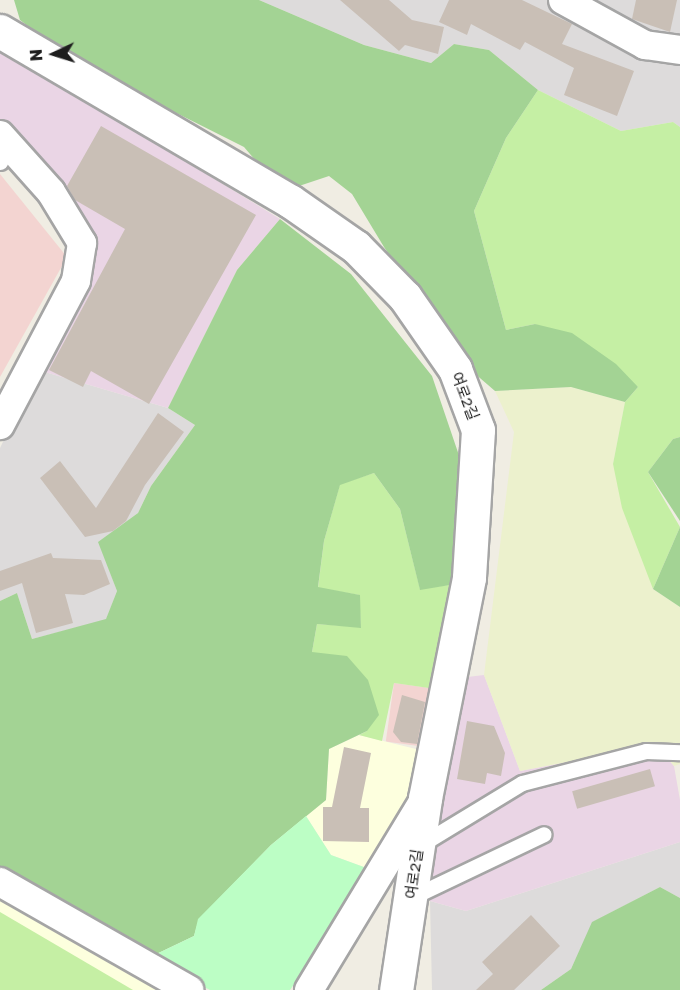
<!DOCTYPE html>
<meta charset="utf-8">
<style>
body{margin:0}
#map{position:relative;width:680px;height:990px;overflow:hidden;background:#f0ede3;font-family:"Golos Text","Noto Sans KR",sans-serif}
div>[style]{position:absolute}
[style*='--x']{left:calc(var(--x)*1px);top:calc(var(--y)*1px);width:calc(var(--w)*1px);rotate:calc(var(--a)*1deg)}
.residential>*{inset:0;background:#dddbdb}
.commercial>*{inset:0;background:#f3d4d1;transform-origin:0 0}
.industrial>*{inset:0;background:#ead5e5}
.education>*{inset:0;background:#fdffde}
.farmland>*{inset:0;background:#ecf1cd}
.grass>*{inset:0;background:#c5efa4}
.forest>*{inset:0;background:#a3d394}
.park>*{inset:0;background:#bcfec5}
.building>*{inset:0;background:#c9bfb6;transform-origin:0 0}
.roads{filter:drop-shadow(2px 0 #a5a5a5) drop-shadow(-2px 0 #a5a5a5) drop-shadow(0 2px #a5a5a5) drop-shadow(0 -2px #a5a5a5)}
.service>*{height:15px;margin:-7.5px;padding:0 7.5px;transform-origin:7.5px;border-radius:7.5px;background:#fff}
.minor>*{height:28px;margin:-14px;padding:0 14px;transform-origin:14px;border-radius:14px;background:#fff}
.tertiary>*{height:33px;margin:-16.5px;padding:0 16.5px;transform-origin:16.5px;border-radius:16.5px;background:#fff}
span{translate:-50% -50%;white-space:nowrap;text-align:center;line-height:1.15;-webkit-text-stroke:4.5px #fff;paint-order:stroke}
.street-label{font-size:15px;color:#1e1e1e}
.north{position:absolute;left:24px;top:24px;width:60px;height:60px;-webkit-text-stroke:4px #fff;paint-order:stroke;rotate:266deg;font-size:16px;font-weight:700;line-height:24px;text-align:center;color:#1e1e1e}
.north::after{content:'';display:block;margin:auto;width:21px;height:27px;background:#1e1e1e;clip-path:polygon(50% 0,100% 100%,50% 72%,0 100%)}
</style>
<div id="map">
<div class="residential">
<div style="clip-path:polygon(259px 0,680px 0,680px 127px,673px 122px,621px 131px,538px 90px,489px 50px,454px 44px,431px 63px,364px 45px)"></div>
<div style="clip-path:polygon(38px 370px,168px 408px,195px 425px,151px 486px,138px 513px,99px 542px,117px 591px,106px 620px,32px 639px,17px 593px,0 601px,0 448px)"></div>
<div style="clip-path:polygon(680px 842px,680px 898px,660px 887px,593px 922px,571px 969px,541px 990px,432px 990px,430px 901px,466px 911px)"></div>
</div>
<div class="commercial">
<div style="clip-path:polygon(0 174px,67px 257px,0 377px)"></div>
<div style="left:394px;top:683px;width:42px;height:59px;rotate:8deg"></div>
</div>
<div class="industrial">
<div style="clip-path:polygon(0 48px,280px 219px,237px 270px,168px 408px,38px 370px,95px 245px,0 119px)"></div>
<div style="clip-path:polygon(484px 675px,520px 771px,656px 745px,674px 766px,680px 800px,680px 842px,466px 911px,430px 901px,433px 825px,459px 678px)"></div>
</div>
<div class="education">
<div style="clip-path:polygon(359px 735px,424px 751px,413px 793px,372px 870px,331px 855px,306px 816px,326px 800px,329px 749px)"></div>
<div style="clip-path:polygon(0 895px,169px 990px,0 990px)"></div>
</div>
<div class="farmland">
<div style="clip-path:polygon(571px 387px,625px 402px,613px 464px,653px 589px,680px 607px,680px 764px,674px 766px,656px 745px,520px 771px,484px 675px,514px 432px,495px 391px)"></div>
</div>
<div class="grass">
<div style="clip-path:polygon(538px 90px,621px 131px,673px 122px,680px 127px,680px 437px,673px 439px,648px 472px,680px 527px,653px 589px,622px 508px,613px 464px,625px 402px,638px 387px,535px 324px,506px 330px,474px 211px,506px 138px)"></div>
<div style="clip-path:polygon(374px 473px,400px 509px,420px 589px,456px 584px,436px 689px,394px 683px,382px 741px,359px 735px,367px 731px,312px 652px,317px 624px,361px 627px,359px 595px,318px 588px,324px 541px,340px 484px)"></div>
<div style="clip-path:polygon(0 912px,133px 990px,0 990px)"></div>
</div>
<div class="forest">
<div style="clip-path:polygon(14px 0,259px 0,364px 45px,431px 63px,454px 44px,489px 50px,538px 90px,506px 138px,474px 211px,506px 330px,535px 324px,572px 333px,616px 364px,638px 387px,625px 402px,571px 387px,495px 391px,466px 366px,384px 247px,352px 194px,329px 176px,299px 186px,268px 175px,244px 147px,73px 61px,20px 20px)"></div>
<div style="clip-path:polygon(280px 219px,351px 274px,432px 376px,466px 476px,456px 584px,420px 590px,400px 509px,374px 473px,340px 485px,324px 541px,318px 587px,360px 595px,361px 628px,317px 624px,312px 652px,347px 656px,368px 680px,379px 715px,367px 731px,329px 749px,326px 800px,271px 845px,199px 919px,194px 936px,148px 958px,0 872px,0 601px,17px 593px,32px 639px,106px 619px,117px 591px,98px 542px,138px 513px,151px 486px,195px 425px,168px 408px,237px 270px)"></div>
<div style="clip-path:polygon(680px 437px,680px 521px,648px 472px,673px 439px)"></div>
<div style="clip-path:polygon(680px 527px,680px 607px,653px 589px)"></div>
<div style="clip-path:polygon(660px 887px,680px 898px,680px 990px,541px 990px,571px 969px,592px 922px)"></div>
</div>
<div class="park">
<div style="clip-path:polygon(306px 816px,331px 855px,372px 870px,290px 990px,210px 990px,148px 958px,194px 936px,198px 919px,271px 845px)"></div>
</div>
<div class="building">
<div style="clip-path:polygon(340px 0,389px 0,412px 20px,444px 27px,438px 54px,405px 45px,399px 51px)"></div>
<div style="clip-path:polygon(449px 0,522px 0,572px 24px,562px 44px,634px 71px,617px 116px,564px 95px,574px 68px,525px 42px,520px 50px,471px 24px,467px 35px,439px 22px)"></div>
<div style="clip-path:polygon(636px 0,677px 0,670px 32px,632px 19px)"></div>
<div style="clip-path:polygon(101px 126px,256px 215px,149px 404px,91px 371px,83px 387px,49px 370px,125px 229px,75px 200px,67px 186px)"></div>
<div style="clip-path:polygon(158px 413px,184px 432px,145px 485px,126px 521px,113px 531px,85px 537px,40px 478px,60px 461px,96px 508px)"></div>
<div style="clip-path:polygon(51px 553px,53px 558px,101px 560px,110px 584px,84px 595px,65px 594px,73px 623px,36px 633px,22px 583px,0 591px,0 571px)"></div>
<div style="clip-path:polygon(402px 695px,425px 702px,417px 744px,401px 742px,393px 732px)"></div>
<div style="clip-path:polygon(467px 721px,494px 726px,505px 753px,501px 776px,487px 773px,485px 784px,457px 779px)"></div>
<div style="clip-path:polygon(344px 747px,371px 753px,360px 808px,369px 808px,369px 842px,323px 841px,323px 807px,332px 807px)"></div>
<div style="left:650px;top:769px;width:18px;height:81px;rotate:74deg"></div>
<div style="clip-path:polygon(531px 915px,560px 946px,514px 990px,476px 990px,493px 974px,482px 962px)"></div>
</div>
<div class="roads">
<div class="service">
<div style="--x:0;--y:162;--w:19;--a:-65"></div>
<div style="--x:420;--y:845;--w:119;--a:-31.3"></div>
<div style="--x:522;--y:783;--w:128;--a:-14.5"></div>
<div style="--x:646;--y:751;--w:34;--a:2"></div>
<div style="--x:410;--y:898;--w:148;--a:-25.5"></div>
</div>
<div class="minor">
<div style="--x:563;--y:0;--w:94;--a:28.8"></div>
<div style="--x:645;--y:45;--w:35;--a:8"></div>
<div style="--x:0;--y:135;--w:76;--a:48.2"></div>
<div style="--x:51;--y:192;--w:60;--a:58.7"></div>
<div style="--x:82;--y:243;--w:38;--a:99"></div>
<div style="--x:76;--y:281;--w:163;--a:117.8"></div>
<div style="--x:0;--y:882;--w:218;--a:29.7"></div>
<div style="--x:309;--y:990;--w:220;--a:-58.8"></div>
</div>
<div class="tertiary">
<div style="--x:0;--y:31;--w:336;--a:30.4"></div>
<div style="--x:290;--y:201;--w:80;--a:34.9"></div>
<div style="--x:356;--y:247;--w:70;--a:45.6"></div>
<div style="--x:405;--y:297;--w:88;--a:55.2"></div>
<div style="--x:455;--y:369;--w:65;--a:69.3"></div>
<div style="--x:478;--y:430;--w:148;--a:93.5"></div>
<div style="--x:469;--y:578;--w:225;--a:101.3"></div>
<div style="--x:425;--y:799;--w:193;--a:98.6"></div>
</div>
</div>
<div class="street-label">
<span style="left:465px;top:396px;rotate:69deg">여로2길</span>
<span style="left:414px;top:874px;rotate:-82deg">여로2길</span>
</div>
<div class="north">N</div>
</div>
